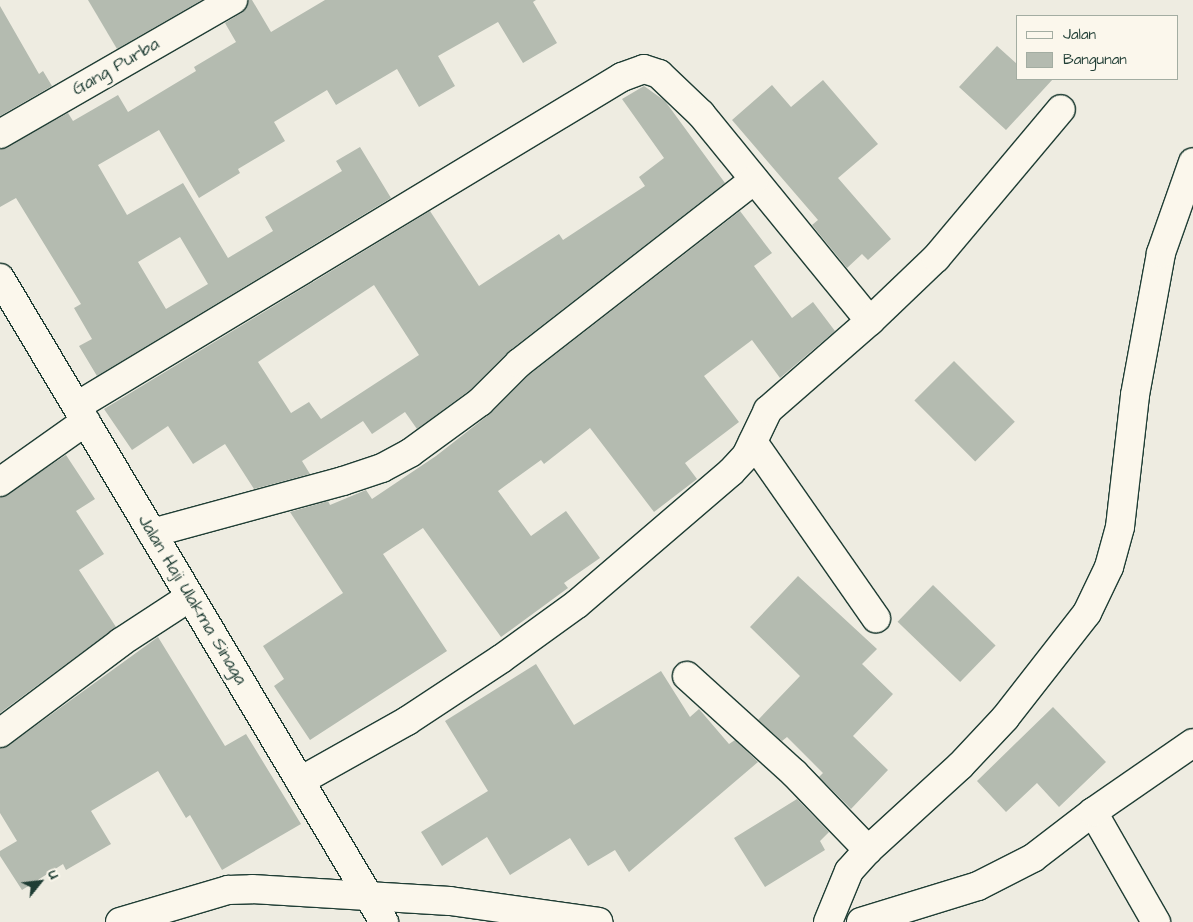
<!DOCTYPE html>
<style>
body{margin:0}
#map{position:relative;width:1193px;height:922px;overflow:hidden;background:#eeece1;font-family:"Architects Daughter",sans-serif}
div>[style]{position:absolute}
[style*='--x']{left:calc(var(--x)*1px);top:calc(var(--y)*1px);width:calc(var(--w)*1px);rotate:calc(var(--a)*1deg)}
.building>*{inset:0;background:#b4bbb0;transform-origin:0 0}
.roads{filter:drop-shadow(1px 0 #1f3d34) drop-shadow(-1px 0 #1f3d34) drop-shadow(0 1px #1f3d34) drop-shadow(0 -1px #1f3d34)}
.minor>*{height:28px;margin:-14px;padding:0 14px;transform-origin:14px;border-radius:14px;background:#fbf7ec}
.primary>*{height:28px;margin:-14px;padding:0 14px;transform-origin:14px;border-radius:14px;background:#fbf7ec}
span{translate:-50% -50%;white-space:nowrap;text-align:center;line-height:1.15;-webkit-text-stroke:5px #fbf7ec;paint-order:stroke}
.street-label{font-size:18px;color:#1f3d34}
.legend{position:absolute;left:1016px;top:15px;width:162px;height:65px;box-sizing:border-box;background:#fbf7ec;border:1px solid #a3ada2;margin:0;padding:6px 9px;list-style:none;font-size:15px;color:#1f3d34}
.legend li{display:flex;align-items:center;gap:10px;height:25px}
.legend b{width:25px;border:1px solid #a3ada2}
.north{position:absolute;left:15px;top:857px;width:50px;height:50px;-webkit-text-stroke:4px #fbf7ec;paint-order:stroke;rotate:61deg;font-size:14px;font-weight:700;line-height:20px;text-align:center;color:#1f3d34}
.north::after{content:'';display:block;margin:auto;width:18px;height:22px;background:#1f3d34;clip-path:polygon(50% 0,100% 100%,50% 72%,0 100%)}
</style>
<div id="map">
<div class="building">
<div style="clip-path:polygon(88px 0,202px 0,117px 49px)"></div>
<div style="clip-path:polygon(evenodd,249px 0,252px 0,271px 32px,325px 0,536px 0,533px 2px,557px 43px,523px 63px,498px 22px,438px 56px,455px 86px,419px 107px,397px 69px,336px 105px,327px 90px,274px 122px,285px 141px,238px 169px,240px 173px,199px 198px,159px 130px,98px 165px,127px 215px,183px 183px,228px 258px,273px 231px,265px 217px,342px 171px,336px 161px,360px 147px,391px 198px,97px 376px,79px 346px,92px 339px,74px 308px,81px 304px,16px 198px,0 207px,0 150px,68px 113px,73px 121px,118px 95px,128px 112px,196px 71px,194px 67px,236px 42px,225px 23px,241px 13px,249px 0,180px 237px,208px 284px,166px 309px,138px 262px,180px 237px)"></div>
<div style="clip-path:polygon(0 6px,39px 74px,43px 71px,52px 86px,0 116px)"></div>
<div style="clip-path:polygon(997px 46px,1017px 64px,1017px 79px,1053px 79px,1006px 130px,959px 87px)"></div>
<div style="clip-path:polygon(823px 80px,878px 144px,838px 178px,891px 239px,868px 260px,862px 254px,847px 268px,812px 225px,818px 220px,732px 120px,772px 85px,791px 107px)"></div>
<div style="clip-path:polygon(evenodd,644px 86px,665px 101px,725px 183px,509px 351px,470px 390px,417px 429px,405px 412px,372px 434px,363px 421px,302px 461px,310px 474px,254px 489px,225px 444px,193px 464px,168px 426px,132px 450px,104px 409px,430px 211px,479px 286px,559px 234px,563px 240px,645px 186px,639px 177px,664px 158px,622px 99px,644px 86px,374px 285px,419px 355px,321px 419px,309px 402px,291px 413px,258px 362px,374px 285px)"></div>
<div style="clip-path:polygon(740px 211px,772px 253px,754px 266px,792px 318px,813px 302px,835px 331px,780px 378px,752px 340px,704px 376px,739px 422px,685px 463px,697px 479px,654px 512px,590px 428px,544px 464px,541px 460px,498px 491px,531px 536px,566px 511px,600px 558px,564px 583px,568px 588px,501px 637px,423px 528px,383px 554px,447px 651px,310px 740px,274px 686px,284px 679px,263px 646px,343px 593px,290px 512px,328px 501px,330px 505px,366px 490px,372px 499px,436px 456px,491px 413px,529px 375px)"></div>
<div style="left:954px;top:361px;width:86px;height:56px;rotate:45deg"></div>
<div style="clip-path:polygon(66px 455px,95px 499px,76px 511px,104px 554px,79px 570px,116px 627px,0 713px,0 498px)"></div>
<div style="clip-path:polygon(798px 576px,877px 649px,862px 664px,893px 694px,853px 736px,888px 770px,851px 809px,819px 777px,823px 773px,787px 737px,782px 741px,758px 720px,800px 676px,750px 627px)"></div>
<div style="left:933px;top:585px;width:87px;height:51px;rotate:44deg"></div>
<div style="clip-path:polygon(158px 637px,225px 746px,246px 734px,301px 824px,222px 870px,190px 815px,186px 818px,158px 771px,91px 811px,111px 844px,66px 870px,63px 864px,22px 890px,0 856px,0 851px,17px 841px,0 813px,0 748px,9px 745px)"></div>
<div style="clip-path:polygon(536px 664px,574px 725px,661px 671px,690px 717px,699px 709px,729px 744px,735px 740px,758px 762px,629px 872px,615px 850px,588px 866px,570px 838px,510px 875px,487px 837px,442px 866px,421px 832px,488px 791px,445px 721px)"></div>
<div style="clip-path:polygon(1053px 707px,1106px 762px,1059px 807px,1037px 783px,1006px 812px,977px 781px)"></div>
<div style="clip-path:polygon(797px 799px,829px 832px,820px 841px,825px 850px,765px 887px,734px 838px)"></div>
</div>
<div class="roads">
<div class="minor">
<div style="--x:0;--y:134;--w:269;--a:-29.9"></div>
<div style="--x:77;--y:406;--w:637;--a:-31.12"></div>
<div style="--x:622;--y:77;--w:23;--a:-20"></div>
<div style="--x:644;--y:69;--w:16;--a:18"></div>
<div style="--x:659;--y:74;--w:58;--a:43.6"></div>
<div style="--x:701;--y:114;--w:267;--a:50.8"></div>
<div style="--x:753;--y:442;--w:215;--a:55.1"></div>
<div style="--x:0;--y:482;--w:105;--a:-35.3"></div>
<div style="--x:152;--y:533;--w:198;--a:-15.2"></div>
<div style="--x:343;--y:481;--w:41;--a:-18.4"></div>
<div style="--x:382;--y:468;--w:32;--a:-28"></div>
<div style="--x:410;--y:453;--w:87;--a:-36.1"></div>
<div style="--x:480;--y:402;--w:55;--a:-45"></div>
<div style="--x:519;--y:363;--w:298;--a:-37.9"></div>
<div style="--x:687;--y:676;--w:144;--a:42.2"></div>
<div style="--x:794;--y:773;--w:107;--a:46.1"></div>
<div style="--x:0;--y:733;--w:151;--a:-36.9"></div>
<div style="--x:121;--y:642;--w:82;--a:-33.1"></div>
<div style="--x:300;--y:781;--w:123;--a:-29.3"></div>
<div style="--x:407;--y:721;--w:113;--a:-33.4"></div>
<div style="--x:501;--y:659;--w:94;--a:-35.9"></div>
<div style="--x:577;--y:604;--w:203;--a:-40.6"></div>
<div style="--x:731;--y:472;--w:22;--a:-47"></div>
<div style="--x:746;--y:456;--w:51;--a:-64.4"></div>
<div style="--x:768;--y:410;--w:135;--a:-41.1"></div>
<div style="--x:870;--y:321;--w:91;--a:-43.7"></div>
<div style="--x:936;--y:258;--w:194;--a:-50"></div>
<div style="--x:1093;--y:812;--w:127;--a:60.2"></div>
<div style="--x:120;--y:922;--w:113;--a:-16.5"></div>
<div style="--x:228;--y:890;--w:24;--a:-2"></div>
<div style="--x:252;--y:889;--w:198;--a:3.5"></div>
<div style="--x:450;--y:901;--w:150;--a:8"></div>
<div style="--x:828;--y:922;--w:55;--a:-67.6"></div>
<div style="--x:849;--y:871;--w:28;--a:-48"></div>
<div style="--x:868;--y:850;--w:125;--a:-42.4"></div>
<div style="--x:960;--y:766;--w:66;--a:-46.8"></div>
<div style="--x:1005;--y:718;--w:133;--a:-52"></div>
<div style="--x:1087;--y:613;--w:51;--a:-64.4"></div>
<div style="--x:1109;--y:567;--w:41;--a:-74.6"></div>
<div style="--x:1120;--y:527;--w:133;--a:-83.5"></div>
<div style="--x:1135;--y:395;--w:144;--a:-79.6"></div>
<div style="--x:1161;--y:253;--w:96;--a:-70.6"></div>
<div style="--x:861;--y:922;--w:122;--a:-17.1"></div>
<div style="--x:978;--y:886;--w:62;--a:-27"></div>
<div style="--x:1033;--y:858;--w:76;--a:-37.5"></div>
<div style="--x:1093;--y:812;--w:121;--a:-34.6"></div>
</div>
<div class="primary">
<div style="--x:0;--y:278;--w:750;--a:59.19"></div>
</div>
</div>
<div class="street-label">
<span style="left:116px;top:67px;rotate:-30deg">Gang Purba</span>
<span style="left:192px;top:600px;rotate:59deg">Jalan Haji Ulakma Sinaga</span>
</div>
<ul class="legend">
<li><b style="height:6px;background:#fbf7ec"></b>Jalan</li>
<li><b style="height:14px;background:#b4bbb0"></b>Bangunan</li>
</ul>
<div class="north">U</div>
</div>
